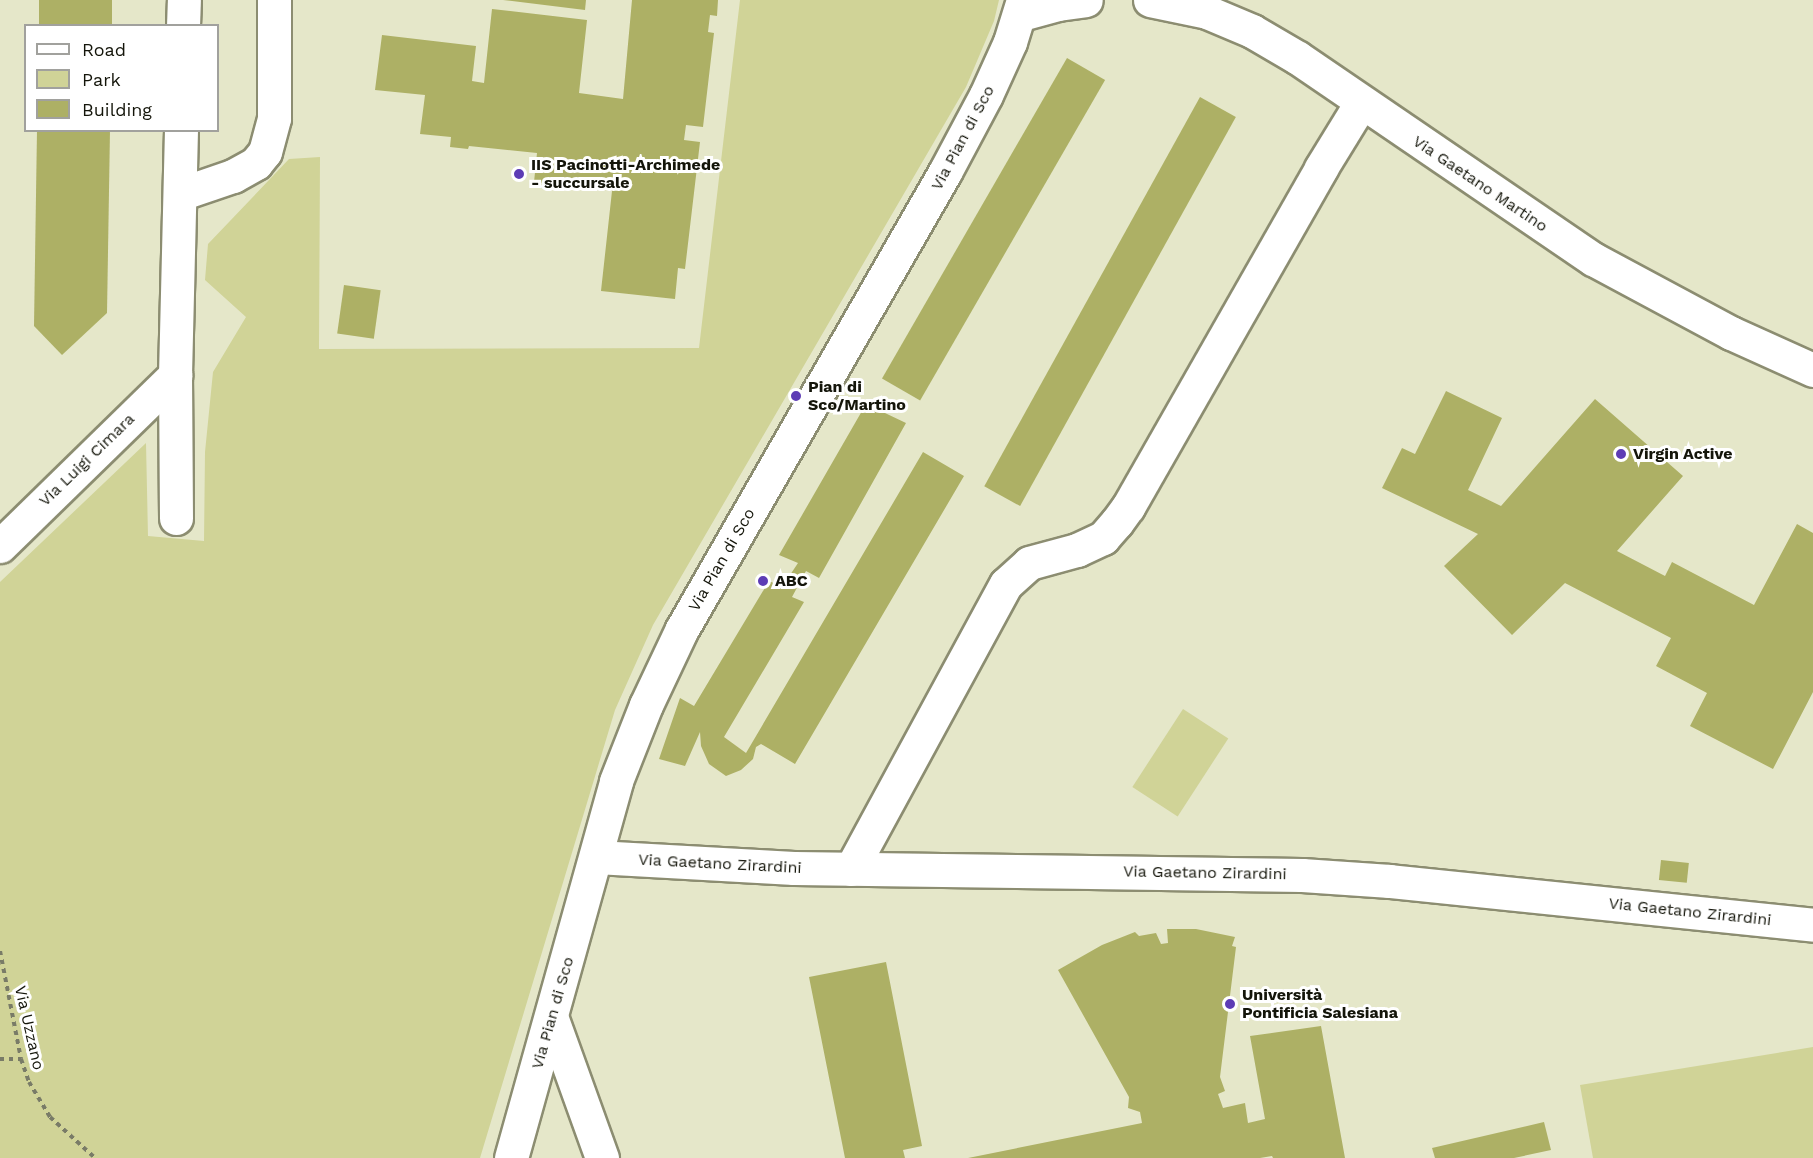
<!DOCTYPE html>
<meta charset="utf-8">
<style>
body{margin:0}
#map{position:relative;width:1813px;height:1158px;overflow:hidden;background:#e5e7c9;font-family:"Work Sans",sans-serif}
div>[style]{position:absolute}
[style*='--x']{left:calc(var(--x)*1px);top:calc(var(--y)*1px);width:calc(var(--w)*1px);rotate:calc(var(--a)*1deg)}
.green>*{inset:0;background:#d0d397;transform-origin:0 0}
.building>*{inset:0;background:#adb065;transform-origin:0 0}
.path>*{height:4px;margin-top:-2px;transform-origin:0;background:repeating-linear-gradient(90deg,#797b67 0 4.5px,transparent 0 9px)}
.roads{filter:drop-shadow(2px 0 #8c8d71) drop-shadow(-2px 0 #8c8d71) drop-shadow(0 2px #8c8d71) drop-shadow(0 -2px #8c8d71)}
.minor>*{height:33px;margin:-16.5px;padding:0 16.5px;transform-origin:16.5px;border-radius:16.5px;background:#fff}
.dots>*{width:16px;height:16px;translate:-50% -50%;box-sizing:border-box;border:3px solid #fff;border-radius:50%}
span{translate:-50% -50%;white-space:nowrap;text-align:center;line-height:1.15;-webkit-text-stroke:6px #fff;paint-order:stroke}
.street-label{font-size:16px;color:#14150a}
.poi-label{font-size:16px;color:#14150a;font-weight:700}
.left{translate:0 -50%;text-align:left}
.legend{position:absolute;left:24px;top:24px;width:195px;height:108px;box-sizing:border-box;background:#fff;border:2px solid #a1a19d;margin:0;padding:8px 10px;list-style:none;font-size:18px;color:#14150a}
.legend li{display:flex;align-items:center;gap:12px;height:30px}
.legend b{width:30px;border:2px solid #a1a19d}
</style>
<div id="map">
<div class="green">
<div style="clip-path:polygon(740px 0,999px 0,994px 21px,966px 87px,653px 625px,615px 710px,480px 1158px,0 1158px,0 582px,146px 443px,148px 536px,204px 541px,205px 452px,213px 372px,246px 317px,205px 280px,208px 244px,289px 159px,320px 157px,319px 349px,699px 348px)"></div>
<div style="left:1183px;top:709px;width:54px;height:93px;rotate:33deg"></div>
<div style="clip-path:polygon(1813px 1047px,1813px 1158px,1593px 1158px,1580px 1085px)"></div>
</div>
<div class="building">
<div style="left:39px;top:0;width:73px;height:26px"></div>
<div style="clip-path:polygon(503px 0,586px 0,585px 10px)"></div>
<div style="clip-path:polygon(632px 0,718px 0,717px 16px,710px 15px,708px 32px,714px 33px,703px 127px,686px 125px,684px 140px,700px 142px,685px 269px,678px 268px,675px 299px,601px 291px,612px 191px,534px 182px,537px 153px,469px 146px,468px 149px,450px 147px,451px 137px,420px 134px,425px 95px,375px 90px,382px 35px,476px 46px,472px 81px,484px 83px,492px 9px,587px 20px,579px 93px,623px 99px)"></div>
<div style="left:1067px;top:58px;width:44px;height:370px;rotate:30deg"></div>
<div style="left:1200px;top:97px;width:41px;height:445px;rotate:29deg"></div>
<div style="clip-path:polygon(37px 130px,110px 130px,107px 313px,62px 355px,34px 326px)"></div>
<div style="left:344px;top:285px;width:37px;height:49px;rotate:8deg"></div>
<div style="clip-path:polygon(1446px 391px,1502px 418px,1468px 490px,1501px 506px,1595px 399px,1683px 476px,1617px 551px,1665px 576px,1672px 562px,1754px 605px,1797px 524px,1813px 533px,1813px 692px,1773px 769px,1690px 726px,1707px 693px,1656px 666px,1671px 638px,1565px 583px,1512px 635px,1444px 566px,1478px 534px,1382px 488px,1402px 448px,1415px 454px)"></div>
<div style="clip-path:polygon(866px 404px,906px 423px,819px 578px,806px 571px,792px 597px,804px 602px,724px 737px,746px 753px,923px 452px,964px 476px,795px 764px,761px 744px,756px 747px,753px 759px,741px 770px,726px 776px,709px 764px,701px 746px,700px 732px,685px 766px,659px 759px,680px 698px,694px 706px,769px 581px,782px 587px,798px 563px,779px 555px)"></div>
<div style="left:1661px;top:860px;width:28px;height:20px;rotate:6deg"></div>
<div style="clip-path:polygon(1167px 929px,1196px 929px,1235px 937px,1232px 946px,1236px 947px,1220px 1077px,1225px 1091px,1218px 1094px,1223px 1108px,1245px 1103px,1248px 1123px,1265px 1119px,1250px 1036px,1321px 1026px,1345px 1158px,1273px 1158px,1272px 1156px,1260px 1158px,968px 1158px,1142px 1123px,1140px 1112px,1128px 1108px,1129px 1097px,1058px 970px,1102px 945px,1135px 932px,1139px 936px,1156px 933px,1161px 944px,1168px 943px)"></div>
<div style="clip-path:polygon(886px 962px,922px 1146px,903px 1150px,905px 1158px,845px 1158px,809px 977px)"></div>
<div style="clip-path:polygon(1544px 1122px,1551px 1150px,1514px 1158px,1435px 1158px,1432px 1148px)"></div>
</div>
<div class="path">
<div style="--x:0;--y:951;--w:110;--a:79"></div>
<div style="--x:21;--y:1059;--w:24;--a:71"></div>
<div style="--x:29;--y:1082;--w:41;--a:59"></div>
<div style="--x:50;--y:1117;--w:61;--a:42.3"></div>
<div style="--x:0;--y:1059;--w:21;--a:0"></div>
</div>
<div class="roads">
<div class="minor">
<div style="--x:1150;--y:0;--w:58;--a:11.9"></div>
<div style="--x:1207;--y:12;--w:49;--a:22.9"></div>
<div style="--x:1252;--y:31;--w:53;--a:30.4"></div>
<div style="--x:1298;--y:58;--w:357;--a:34.3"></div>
<div style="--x:1593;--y:259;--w:157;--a:28.2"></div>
<div style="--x:1731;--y:333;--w:90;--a:24.3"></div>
<div style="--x:1021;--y:14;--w:38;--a:-15"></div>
<div style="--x:1058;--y:4;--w:28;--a:-8"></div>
<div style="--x:183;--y:26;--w:26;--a:-88"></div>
<div style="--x:180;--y:194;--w:56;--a:-18.8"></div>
<div style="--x:233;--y:176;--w:26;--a:-29"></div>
<div style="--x:256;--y:163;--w:14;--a:-51"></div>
<div style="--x:265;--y:152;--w:35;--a:-75"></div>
<div style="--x:274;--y:118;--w:118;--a:-90"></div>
<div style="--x:176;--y:518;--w:143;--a:-90.4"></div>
<div style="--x:175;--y:375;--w:245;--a:-88.6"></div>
<div style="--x:0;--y:546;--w:245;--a:-44.3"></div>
<div style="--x:596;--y:857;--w:198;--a:3.2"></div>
<div style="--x:794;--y:868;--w:508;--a:0.79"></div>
<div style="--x:1302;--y:875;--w:88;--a:3.9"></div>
<div style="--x:1390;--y:881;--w:425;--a:5.9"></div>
<div style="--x:851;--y:869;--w:324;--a:-61.5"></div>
<div style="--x:1006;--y:584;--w:31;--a:-42"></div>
<div style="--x:1029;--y:563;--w:50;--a:-15.2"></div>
<div style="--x:1077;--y:550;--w:29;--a:-25"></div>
<div style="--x:1103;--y:538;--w:21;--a:-49"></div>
<div style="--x:1117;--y:522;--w:19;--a:-54"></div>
<div style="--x:1128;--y:507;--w:390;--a:-60.3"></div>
<div style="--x:1321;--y:168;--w:76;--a:-58.4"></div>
<div style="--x:552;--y:1019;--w:148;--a:70.2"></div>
<div style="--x:511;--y:1158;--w:391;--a:-74.4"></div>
<div style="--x:616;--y:781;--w:82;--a:-68.5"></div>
<div style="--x:646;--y:705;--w:84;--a:-64.7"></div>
<div style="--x:682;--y:629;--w:527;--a:-60.08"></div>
<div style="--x:945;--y:172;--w:87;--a:-62"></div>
<div style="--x:986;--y:95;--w:58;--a:-65.6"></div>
<div style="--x:1010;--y:42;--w:44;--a:-72.8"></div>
</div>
</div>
<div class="dots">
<div style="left:519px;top:174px;background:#5d3cb5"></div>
<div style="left:796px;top:396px;background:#5d3cb5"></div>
<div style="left:1621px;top:454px;background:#5d3cb5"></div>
<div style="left:763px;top:581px;background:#5d3cb5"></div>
<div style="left:1230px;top:1004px;background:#5d3cb5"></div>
</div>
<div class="street-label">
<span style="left:963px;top:138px;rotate:-62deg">Via Pian di Sco</span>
<span style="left:1480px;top:184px;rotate:34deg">Via Gaetano Martino</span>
<span style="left:87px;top:460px;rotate:-44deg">Via Luigi Cimara</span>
<span style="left:722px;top:560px;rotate:-60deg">Via Pian di Sco</span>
<span style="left:720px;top:864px;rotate:3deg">Via Gaetano Zirardini</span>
<span style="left:1205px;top:873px;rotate:1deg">Via Gaetano Zirardini</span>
<span style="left:1690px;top:912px;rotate:6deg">Via Gaetano Zirardini</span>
<span style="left:553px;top:1013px;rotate:-74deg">Via Pian di Sco</span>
<span style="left:29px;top:1028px;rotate:77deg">Via Uzzano</span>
</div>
<div class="poi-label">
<span class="left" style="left:531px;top:174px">IIS Pacinotti-Archimede<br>- succursale</span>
<span class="left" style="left:808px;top:396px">Pian di<br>Sco/Martino</span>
<span class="left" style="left:1633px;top:454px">Virgin Active</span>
<span class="left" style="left:775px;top:581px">ABC</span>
<span class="left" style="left:1242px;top:1004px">Università<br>Pontificia Salesiana</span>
</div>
<ul class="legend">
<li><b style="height:8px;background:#fff"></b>Road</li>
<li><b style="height:16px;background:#d0d397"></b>Park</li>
<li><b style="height:16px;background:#adb065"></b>Building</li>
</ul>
</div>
